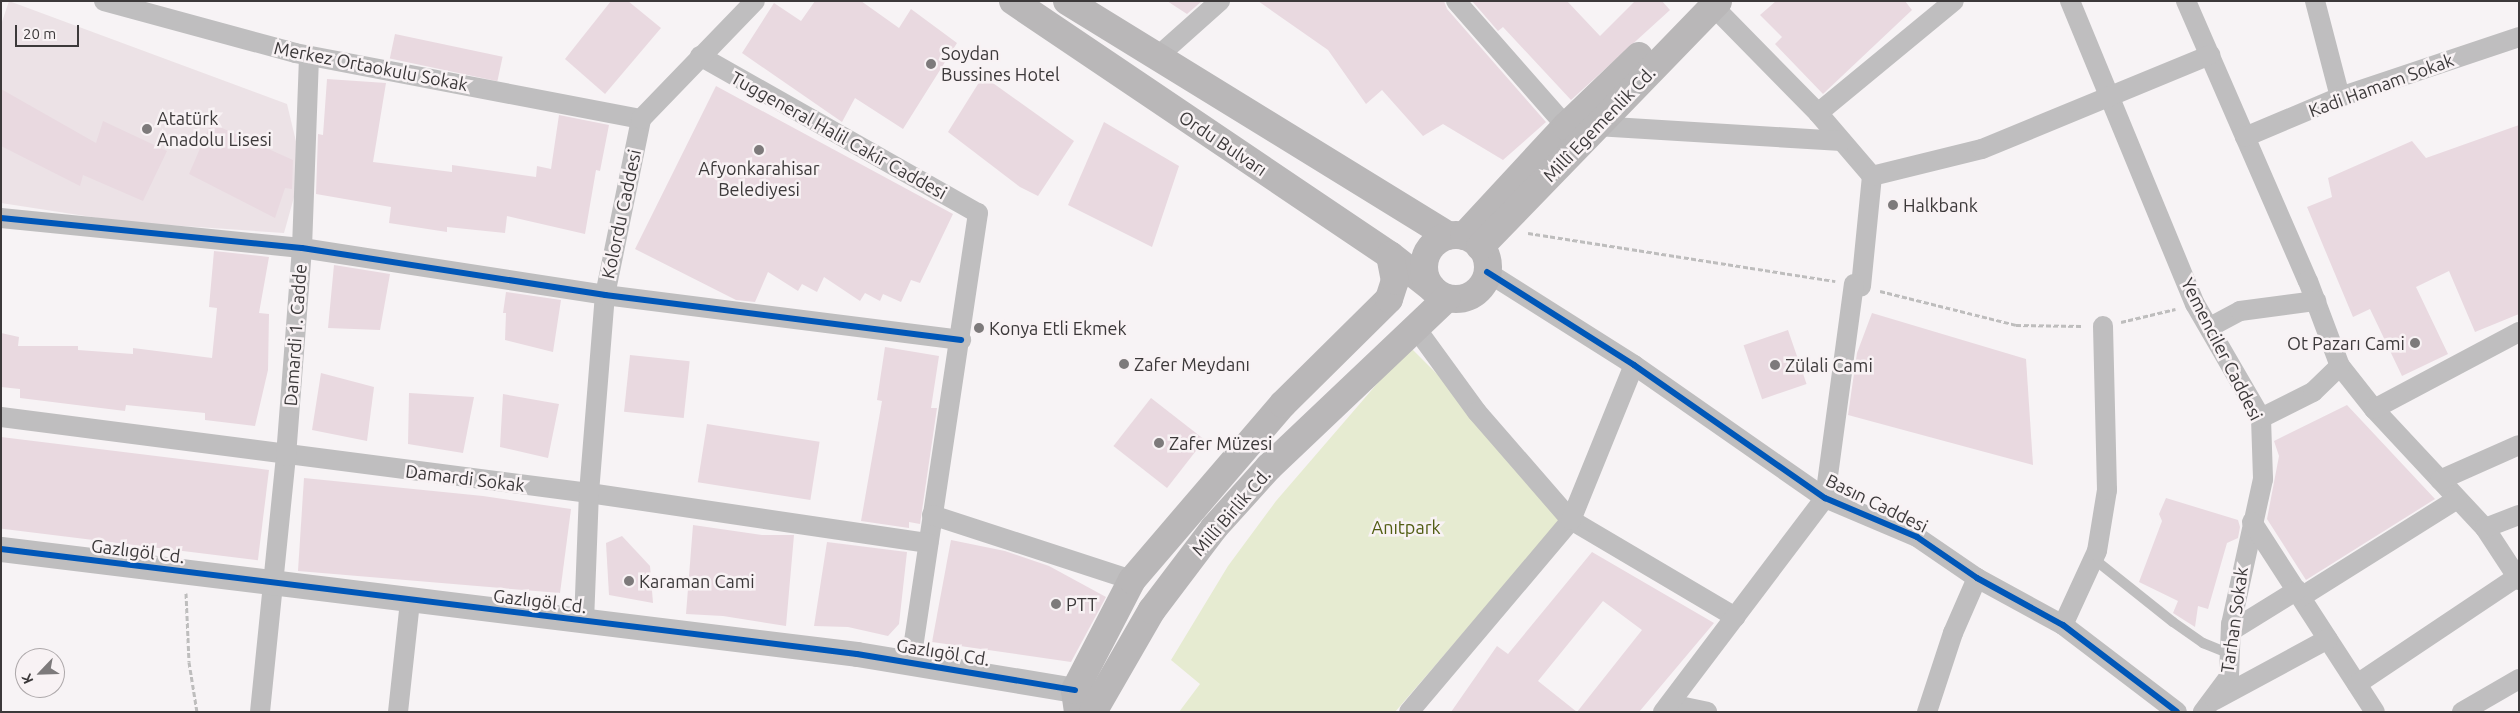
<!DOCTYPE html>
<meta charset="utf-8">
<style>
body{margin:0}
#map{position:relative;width:2520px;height:713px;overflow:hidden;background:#f7f3f5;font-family:Ubuntu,sans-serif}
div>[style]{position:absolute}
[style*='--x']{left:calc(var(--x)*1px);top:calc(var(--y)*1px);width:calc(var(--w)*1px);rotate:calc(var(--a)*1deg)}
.built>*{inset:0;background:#ece2e6}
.green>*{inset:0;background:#e6ebd1}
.building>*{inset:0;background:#e9d9e0;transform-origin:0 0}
.path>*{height:3px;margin-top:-1.5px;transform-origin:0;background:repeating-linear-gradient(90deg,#bebdbd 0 5px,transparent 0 7.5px)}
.service>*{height:10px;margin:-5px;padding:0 5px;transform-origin:5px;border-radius:5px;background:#bfbebf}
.minor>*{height:20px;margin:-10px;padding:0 10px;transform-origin:10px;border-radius:10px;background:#bfbebf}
.tertiary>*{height:25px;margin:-12.5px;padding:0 12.5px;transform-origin:12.5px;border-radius:12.5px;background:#bfbebf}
.primary>*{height:28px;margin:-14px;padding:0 14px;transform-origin:14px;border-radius:14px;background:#b9b7b8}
.primary>.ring{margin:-14px;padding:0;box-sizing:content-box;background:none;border:28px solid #b9b7b8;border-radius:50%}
.cycleway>*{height:6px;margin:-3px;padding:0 3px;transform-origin:3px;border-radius:3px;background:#0057b8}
.dots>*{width:14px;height:14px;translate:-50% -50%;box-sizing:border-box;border:2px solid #f8f2f4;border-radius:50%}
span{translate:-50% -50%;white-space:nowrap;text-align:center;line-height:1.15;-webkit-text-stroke:5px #f8f2f4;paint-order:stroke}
.poi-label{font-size:18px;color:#3c393a}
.left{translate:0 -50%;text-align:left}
.right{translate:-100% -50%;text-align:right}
.street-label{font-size:18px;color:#3c393a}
.park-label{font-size:18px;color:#515d12}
.frame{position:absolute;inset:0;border:2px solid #3c393a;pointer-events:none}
.north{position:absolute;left:15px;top:648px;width:50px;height:50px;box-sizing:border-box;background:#f8f2f4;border:1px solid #ada8aa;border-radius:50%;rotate:246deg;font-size:14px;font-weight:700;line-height:20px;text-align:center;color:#3c393a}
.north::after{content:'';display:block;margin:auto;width:18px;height:22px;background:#7d7a7b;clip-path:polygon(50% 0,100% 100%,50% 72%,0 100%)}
.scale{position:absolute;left:15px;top:25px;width:64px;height:22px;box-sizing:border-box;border:2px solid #3c393a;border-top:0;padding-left:6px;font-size:15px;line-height:18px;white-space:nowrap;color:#3c393a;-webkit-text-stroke:4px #f8f2f4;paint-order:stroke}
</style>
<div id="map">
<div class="built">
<div style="clip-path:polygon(9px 1px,287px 104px,299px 154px,296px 190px,284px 233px,124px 222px,1px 203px,1px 25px)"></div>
</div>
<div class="green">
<div style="clip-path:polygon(1412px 349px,1437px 374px,1560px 521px,1395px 712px,1179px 712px,1200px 684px,1171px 660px,1228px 566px,1276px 501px,1401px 356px)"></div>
</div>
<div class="building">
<div style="clip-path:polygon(611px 1px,628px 1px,661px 28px,605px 94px,565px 59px)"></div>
<div style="clip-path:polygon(815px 1px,861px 1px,899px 28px,911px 9px,957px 43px,903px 129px,855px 98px,842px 122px,742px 53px,774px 3px,801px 21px)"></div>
<div style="clip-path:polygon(1167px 1px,1202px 1px,1187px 14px)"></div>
<div style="clip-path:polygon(1258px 1px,1444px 1px,1447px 9px,1546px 122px,1503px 160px,1443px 124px,1423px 136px,1382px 90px,1366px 104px,1328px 50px)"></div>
<div style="clip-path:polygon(1472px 1px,1567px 1px,1600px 36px,1635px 1px,1662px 1px,1670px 10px,1571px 100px,1503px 27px,1498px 31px)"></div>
<div style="clip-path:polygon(1776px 1px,1905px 1px,1912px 10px,1823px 94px,1775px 44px,1782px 37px,1760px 15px)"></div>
<div style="left:395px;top:34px;width:110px;height:25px;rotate:12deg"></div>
<div style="clip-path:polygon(983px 76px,1074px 141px,1038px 196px,1020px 187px,948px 132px)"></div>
<div style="clip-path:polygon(327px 79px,386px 83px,373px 162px,452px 172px,452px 165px,536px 177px,537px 166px,551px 169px,559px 115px,609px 125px,600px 171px,596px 170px,585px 234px,507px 216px,505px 233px,447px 227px,447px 232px,389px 223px,391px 207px,316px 194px,318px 134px,323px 135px)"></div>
<div style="clip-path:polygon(716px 86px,953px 214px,920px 283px,911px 280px,901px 302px,883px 294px,880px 301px,865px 293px,860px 301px,824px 277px,817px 292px,802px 284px,798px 291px,768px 272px,755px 302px,736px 300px,635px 249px)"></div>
<div style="clip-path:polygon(1px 89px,96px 143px,103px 121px,167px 151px,143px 201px,83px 175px,80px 186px,1px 146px)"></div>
<div style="clip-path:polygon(1104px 122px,1179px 166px,1152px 247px,1068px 205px)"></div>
<div style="clip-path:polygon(211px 123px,293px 160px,292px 189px,285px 188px,275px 218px,189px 174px)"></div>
<div style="clip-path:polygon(2519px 125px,2519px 314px,2475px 332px,2449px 271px,2416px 287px,2448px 354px,2402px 376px,2370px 309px,2353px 317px,2307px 207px,2332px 197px,2328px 178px,2412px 141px,2426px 158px)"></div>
<div style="clip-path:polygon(214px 251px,269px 257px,259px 313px,269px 314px,268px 370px,255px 426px,205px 420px,205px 413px,126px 405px,125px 411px,20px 398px,20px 389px,1px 387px,1px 333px,19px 337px,18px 346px,78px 346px,78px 350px,133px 354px,133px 348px,212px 358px,217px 308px,209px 307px)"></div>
<div style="clip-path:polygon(334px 265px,390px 274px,380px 330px,328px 328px)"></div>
<div style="clip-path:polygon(506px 292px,561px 300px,553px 352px,505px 340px,506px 313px,503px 313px)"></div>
<div style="clip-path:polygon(1872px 313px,2026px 359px,2033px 465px,1848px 415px,1857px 353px)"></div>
<div style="left:1788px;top:330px;width:57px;height:47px;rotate:71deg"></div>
<div style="clip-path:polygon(885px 347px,939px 356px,931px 408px,937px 408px,920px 524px,909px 522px,909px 528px,861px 521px,882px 401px,877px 400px)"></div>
<div style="left:630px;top:355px;width:60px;height:57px;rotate:6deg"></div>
<div style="clip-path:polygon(321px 373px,374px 387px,367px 441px,312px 430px)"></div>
<div style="clip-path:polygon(409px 393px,474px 397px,463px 453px,408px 444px)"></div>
<div style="clip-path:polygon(503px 394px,559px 404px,548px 458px,500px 447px)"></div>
<div style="left:1151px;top:398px;width:68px;height:61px;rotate:38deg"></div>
<div style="clip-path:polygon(2347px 405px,2435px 499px,2306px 580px,2267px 519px,2279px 456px,2274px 441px)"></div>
<div style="left:707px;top:424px;width:114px;height:59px;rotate:9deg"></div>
<div style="left:1px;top:437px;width:270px;height:91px;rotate:7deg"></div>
<div style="clip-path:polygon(304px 478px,483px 496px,571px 509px,560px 593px,298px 571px)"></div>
<div style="clip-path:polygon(2166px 498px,2238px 520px,2240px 527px,2238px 538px,2227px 543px,2208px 609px,2198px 606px,2195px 627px,2173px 613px,2178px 601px,2139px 582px,2162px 521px,2159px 514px)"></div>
<div style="clip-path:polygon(693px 525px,762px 535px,794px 535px,786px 626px,723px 616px,686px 614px)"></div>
<div style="clip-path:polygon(622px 536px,650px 566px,653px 603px,609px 595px,606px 543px)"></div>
<div style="clip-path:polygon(951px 540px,1005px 551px,1049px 566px,1106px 597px,1071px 662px,932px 642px)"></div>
<div style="clip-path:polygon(827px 542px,907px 552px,899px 624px,888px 636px,848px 627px,814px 626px)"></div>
<div style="clip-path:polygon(evenodd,1592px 552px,1714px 623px,1639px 712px,1451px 712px,1497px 646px,1508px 654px,1592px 552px,1603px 601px,1642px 630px,1577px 712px,1538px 681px,1603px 601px)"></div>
</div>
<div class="path">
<div style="--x:1528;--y:233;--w:311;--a:8.9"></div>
<div style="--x:1880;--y:291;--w:140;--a:14"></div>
<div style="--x:2016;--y:325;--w:66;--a:0.9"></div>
<div style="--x:2121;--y:322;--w:56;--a:-13.5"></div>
<div style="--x:186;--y:593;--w:69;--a:87.5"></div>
<div style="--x:189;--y:662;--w:51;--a:80.9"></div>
</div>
<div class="service">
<div style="--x:2094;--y:559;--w:101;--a:38.6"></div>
<div style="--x:2173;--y:622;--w:37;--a:35"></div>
<div style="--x:2203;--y:643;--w:29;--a:22"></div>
</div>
<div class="minor">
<div style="--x:104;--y:1;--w:198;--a:15.2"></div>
<div style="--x:295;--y:53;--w:352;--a:10.8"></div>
<div style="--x:1456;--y:1;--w:167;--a:48.7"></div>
<div style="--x:2070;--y:1;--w:328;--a:67.6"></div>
<div style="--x:2195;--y:304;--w:132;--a:59.9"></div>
<div style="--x:2261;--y:418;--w:61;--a:88.1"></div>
<div style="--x:2263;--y:479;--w:148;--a:102.4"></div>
<div style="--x:2231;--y:624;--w:53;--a:92.2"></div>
<div style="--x:2229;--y:677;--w:44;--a:126.6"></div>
<div style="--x:2186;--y:1;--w:305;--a:66.5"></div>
<div style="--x:2308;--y:281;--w:91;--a:69.4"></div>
<div style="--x:2340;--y:366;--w:55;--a:51.7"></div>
<div style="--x:2374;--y:409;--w:163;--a:47"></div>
<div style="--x:2485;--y:528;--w:62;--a:56.8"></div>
<div style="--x:2315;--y:1;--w:99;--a:75.4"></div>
<div style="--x:1713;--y:6;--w:150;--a:45.5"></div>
<div style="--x:1818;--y:113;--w:83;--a:49.4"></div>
<div style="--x:1872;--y:176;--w:111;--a:95.7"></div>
<div style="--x:700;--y:56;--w:319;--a:29.5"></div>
<div style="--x:978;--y:213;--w:454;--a:98.5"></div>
<div style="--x:1156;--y:58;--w:86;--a:-41.7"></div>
<div style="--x:1818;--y:113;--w:176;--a:-39.5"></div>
<div style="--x:1596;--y:126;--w:246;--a:3.5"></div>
<div style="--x:2245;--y:137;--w:103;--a:-22.8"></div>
<div style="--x:2340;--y:97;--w:189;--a:-18.5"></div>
<div style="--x:1872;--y:176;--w:113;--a:-13.8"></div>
<div style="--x:1982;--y:149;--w:247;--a:-22.4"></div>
<div style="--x:1;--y:218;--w:302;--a:5.7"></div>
<div style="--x:302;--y:248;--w:307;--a:8.8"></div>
<div style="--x:605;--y:295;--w:359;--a:7.2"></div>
<div style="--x:1487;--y:272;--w:174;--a:32.3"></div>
<div style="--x:1634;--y:365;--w:233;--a:34.9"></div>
<div style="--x:1825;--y:498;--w:100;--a:23"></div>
<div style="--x:1917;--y:537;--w:73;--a:34.3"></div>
<div style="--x:1977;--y:578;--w:98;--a:28.7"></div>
<div style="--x:2063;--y:625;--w:143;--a:37.3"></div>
<div style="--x:1415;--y:327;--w:105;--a:53.9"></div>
<div style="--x:1477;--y:412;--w:143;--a:49"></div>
<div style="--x:1571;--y:520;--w:191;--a:30.6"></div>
<div style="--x:2210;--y:327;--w:34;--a:-28"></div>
<div style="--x:2240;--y:311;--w:77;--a:-7.5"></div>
<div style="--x:2374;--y:409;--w:164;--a:-28"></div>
<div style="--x:1;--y:417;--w:593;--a:7.36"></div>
<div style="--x:589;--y:493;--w:343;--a:8.4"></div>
<div style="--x:2261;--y:418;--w:58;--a:-26.6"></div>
<div style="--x:2313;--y:392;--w:37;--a:-44"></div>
<div style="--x:2440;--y:480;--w:86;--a:-23.9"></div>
<div style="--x:932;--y:515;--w:210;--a:18"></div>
<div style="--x:2252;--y:522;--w:226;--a:57.1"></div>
<div style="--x:2485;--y:528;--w:36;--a:-21"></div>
<div style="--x:2301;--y:597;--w:184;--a:-32.1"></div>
<div style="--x:584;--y:622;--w:129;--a:-87.8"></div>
<div style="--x:589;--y:493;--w:199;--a:-85.4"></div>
<div style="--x:605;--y:295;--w:180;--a:-78.4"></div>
<div style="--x:641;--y:119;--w:164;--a:-46"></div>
<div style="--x:2063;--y:625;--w:81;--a:-65.3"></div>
<div style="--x:2097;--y:551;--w:62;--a:-80.7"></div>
<div style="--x:2107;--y:490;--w:164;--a:-91.4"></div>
<div style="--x:2231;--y:631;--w:78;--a:-31.8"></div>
<div style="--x:2357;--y:684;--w:192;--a:-33.8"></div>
<div style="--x:2215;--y:700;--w:128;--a:-28.4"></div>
<div style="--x:1670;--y:704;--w:38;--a:12"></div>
<div style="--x:260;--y:712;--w:257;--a:-84.2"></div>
<div style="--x:286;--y:456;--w:209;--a:-85.6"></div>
<div style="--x:302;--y:248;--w:192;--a:-87.9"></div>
<div style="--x:398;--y:712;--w:112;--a:-83.8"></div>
<div style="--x:1409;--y:712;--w:251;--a:-49.8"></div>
<div style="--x:1571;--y:520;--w:167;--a:-67.9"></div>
<div style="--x:1663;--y:712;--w:268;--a:-52.9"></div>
<div style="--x:1825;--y:498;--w:216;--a:-82.3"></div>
<div style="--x:1927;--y:712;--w:83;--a:-71.8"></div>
<div style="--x:1953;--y:633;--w:60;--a:-66.4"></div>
<div style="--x:2462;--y:712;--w:66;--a:-30.1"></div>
</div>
<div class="tertiary">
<div style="--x:1;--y:549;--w:862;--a:6.99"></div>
<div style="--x:857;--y:654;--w:221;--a:9.4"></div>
</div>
<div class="primary">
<div style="--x:1013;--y:1;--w:455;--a:34"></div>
<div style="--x:1390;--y:255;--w:53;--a:38.2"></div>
<div style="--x:1067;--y:1;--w:448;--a:31.6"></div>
<div class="ring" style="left:1424px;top:235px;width:36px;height:36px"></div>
<div style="--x:1464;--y:236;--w:150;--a:-47.2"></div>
<div style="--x:1566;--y:126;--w:101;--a:-43.8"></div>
<div style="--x:1480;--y:247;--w:342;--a:-45.9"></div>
<div style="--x:1078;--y:712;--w:22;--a:-98"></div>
<div style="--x:1075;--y:690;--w:124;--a:-62.6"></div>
<div style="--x:1132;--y:580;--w:232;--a:-49.4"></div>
<div style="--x:1283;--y:404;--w:149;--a:-44.7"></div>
<div style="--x:1389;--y:299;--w:19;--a:-72"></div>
<div style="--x:1395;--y:281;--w:26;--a:-101"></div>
<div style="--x:1093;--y:712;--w:118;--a:-60"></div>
<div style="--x:1152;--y:610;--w:103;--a:-52.9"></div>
<div style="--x:1214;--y:528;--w:82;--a:-48"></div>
<div style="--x:1269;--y:467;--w:245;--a:-43.5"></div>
</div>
<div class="cycleway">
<div style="--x:1;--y:218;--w:302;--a:5.7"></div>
<div style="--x:302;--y:248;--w:307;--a:8.8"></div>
<div style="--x:605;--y:295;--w:359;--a:7.2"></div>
<div style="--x:1487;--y:272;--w:174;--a:32.3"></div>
<div style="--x:1634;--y:365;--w:233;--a:34.9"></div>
<div style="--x:1825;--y:498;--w:100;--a:23"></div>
<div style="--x:1917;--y:537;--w:73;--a:34.3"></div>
<div style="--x:1977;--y:578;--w:98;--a:28.7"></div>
<div style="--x:2063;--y:625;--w:143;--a:37.3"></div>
<div style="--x:1;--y:549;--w:862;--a:6.99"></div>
<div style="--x:857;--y:654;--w:221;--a:9.4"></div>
</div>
<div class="dots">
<div style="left:931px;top:64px;background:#7d7a7b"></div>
<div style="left:147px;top:129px;background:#7d7a7b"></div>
<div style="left:759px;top:150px;background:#7d7a7b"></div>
<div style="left:1893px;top:205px;background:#7d7a7b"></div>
<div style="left:979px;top:328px;background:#7d7a7b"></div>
<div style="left:2415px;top:343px;background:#7d7a7b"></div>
<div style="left:1124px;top:364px;background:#7d7a7b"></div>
<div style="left:1775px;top:365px;background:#7d7a7b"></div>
<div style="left:1159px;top:443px;background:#7d7a7b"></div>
<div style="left:629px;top:581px;background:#7d7a7b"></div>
<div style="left:1056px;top:604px;background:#7d7a7b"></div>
</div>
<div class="poi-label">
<span class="left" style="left:941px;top:64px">Soydan<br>Bussines Hotel</span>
<span class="left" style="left:157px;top:129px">Atatürk<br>Anadolu Lisesi</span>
<span style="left:759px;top:179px">Afyonkarahisar<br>Belediyesi</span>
<span class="left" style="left:1903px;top:205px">Halkbank</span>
<span class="left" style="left:989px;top:328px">Konya Etli Ekmek</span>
<span class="right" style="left:2405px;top:343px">Ot Pazarı Cami</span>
<span class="left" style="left:1134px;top:364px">Zafer Meydanı</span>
<span class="left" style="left:1785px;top:365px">Zülali Cami</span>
<span class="left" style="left:1169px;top:443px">Zafer Müzesi</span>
<span class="left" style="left:639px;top:581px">Karaman Cami</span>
<span class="left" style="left:1066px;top:604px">PTT</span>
</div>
<div class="street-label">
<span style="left:371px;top:66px;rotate:11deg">Merkez Ortaokulu Sokak</span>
<span style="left:2381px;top:85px;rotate:-20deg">Kadi Hamam Sokak</span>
<span style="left:1599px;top:124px;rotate:-46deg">Millî Egemenlik Cd.</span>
<span style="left:839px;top:135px;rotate:29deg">Tuggeneral Halil Cakir Caddesi</span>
<span style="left:1223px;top:143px;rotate:34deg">Ordu Bulvarı</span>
<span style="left:621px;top:214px;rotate:-78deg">Kolordu Caddesi</span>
<span style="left:295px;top:335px;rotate:-86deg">Damardi 1. Cadde</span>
<span style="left:2222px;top:349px;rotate:63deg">Yemenciler Caddesi</span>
<span style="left:465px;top:478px;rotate:7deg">Damardi Sokak</span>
<span style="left:1877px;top:503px;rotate:26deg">Basın Caddesi</span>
<span style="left:1231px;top:512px;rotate:-49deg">Millî Birlik Cd.</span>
<span style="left:138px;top:551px;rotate:7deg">Gazlıgöl Cd.</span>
<span style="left:540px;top:601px;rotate:7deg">Gazlıgöl Cd.</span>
<span style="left:2234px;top:620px;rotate:-82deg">Tarhan Sokak</span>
<span style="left:943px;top:652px;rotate:9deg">Gazlıgöl Cd.</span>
</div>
<div class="park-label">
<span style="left:1406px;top:527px">Anıtpark</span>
</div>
<div class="frame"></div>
<div class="north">K</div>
<div class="scale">20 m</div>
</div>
